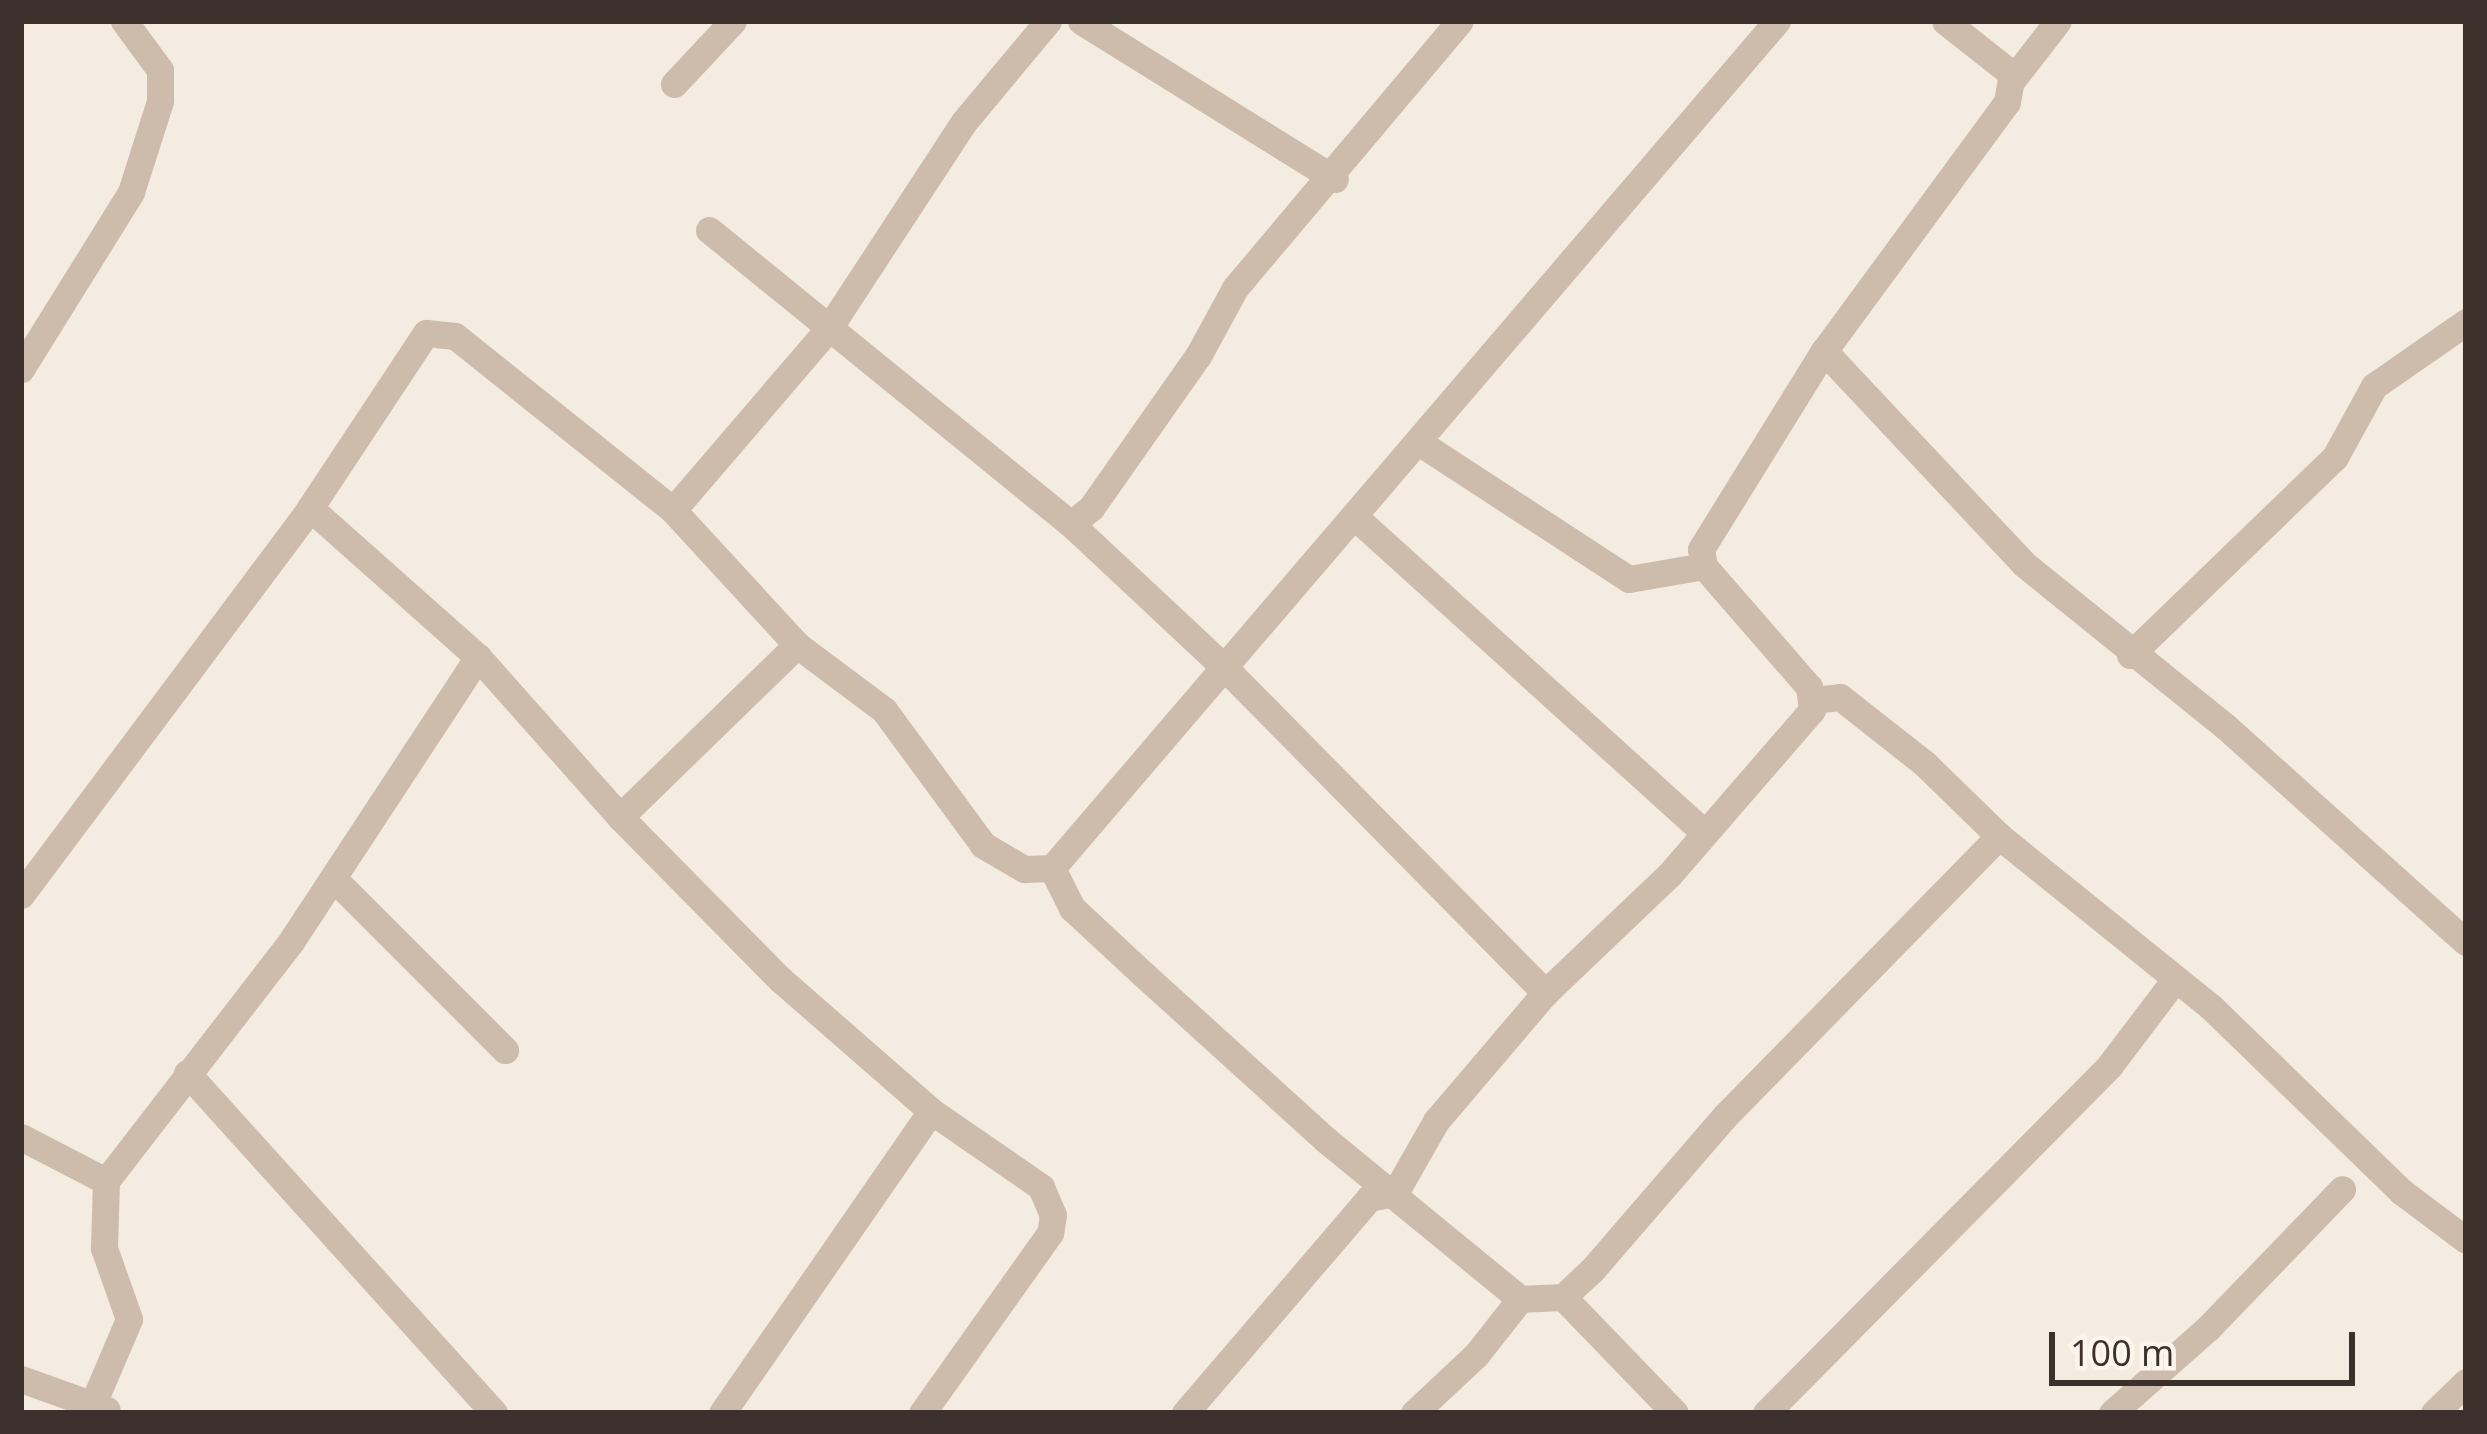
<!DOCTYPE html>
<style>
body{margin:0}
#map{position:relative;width:2487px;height:1434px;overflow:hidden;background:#f4ebe1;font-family:"Open Sans",sans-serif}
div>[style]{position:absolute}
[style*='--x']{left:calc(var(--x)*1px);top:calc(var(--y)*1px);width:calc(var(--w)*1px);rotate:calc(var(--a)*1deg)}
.minor>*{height:27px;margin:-13.5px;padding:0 13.5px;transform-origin:13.5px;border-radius:13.5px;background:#cdbbac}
span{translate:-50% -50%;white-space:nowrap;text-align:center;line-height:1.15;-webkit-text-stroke:12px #fbf5ee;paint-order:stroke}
.frame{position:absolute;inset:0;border:24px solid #3b302b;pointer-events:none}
.scale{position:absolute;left:2049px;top:1332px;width:306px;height:54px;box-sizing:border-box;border:6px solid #3b302b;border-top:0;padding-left:15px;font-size:36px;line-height:42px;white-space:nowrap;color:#3b302b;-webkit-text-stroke:9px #fbf5ee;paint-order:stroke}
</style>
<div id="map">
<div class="minor">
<div style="--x:1081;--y:21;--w:299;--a:31.9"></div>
<div style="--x:2013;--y:79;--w:73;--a:-52.2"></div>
<div style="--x:674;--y:84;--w:86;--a:-46.9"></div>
<div style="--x:709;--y:230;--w:466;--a:39.1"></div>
<div style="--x:1071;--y:524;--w:215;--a:43.1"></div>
<div style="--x:1228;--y:671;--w:452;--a:45.4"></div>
<div style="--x:1824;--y:351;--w:292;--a:46.8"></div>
<div style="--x:2024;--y:564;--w:260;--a:38.9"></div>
<div style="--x:2226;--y:727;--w:322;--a:41.9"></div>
<div style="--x:21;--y:369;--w:208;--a:-58.1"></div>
<div style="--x:131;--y:192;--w:96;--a:-72.3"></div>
<div style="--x:160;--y:101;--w:31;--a:-90"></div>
<div style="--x:160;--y:70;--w:61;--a:-126.3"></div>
<div style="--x:1420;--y:443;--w:249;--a:33.1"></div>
<div style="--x:1629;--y:579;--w:76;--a:-9.8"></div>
<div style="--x:310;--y:508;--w:225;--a:41.6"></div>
<div style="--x:478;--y:657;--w:214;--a:48.4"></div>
<div style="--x:620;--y:817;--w:229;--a:45.4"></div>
<div style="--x:781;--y:980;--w:199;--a:41.1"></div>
<div style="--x:931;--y:1111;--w:134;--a:34.6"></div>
<div style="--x:1041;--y:1187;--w:30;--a:67"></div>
<div style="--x:1053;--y:1215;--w:18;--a:99"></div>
<div style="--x:1050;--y:1233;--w:221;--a:125.4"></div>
<div style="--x:1355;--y:517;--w:468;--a:42.1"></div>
<div style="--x:1071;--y:524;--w:26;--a:-39"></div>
<div style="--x:1091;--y:508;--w:186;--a:-54.9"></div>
<div style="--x:1198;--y:356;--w:77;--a:-61.4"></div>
<div style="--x:1235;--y:288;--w:349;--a:-49.9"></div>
<div style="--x:797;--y:645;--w:183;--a:-132.6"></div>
<div style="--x:673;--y:510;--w:240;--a:-49.4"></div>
<div style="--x:829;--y:328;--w:245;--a:-56.8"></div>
<div style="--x:963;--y:123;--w:133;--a:-50.2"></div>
<div style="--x:2130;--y:655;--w:285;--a:-44"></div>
<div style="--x:2335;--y:457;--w:81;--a:-61.2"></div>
<div style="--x:2374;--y:386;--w:112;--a:-34.8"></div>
<div style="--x:1812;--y:700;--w:28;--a:-6"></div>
<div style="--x:1840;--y:697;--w:107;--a:38.2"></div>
<div style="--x:1924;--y:763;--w:105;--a:44.2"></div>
<div style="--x:1999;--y:836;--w:272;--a:38.9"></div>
<div style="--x:2211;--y:1007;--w:266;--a:44.1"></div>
<div style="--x:2402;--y:1192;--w:80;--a:36.9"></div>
<div style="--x:620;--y:817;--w:247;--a:-44.2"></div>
<div style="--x:797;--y:645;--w:109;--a:36.8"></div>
<div style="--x:884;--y:710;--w:167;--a:53.7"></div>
<div style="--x:983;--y:845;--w:48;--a:30.3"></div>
<div style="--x:1024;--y:869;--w:28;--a:-2"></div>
<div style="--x:1052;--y:868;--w:1115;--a:-49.44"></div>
<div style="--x:1052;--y:868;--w:45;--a:63.4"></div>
<div style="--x:1072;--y:908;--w:97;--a:42.9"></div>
<div style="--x:1143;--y:974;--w:247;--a:42.2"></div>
<div style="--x:1326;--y:1140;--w:251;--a:39.3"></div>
<div style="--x:1520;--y:1299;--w:43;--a:-2.7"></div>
<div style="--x:1563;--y:1297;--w:40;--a:-43"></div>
<div style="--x:1592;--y:1270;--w:203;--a:-49.2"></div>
<div style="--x:1725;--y:1116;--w:392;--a:-45.6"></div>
<div style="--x:334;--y:879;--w:242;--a:45"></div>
<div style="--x:21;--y:895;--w:483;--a:-53.2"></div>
<div style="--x:310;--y:508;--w:210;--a:-56.5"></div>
<div style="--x:426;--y:333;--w:29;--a:6"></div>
<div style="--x:455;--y:336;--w:279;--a:38.6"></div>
<div style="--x:187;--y:1073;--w:458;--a:47.9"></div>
<div style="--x:21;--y:1137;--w:96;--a:27.4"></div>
<div style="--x:1563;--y:1297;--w:161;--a:46"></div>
<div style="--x:21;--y:1379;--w:91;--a:19.8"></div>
<div style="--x:89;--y:1413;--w:102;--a:-66.9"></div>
<div style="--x:129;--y:1319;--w:75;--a:-109.4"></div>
<div style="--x:104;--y:1248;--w:67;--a:-88.3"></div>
<div style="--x:106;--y:1181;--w:304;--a:-52.3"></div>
<div style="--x:292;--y:940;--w:339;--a:-56.7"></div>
<div style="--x:722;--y:1413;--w:367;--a:-55.3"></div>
<div style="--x:1185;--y:1413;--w:283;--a:-49.4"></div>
<div style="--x:1369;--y:1198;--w:26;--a:-11"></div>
<div style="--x:1395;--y:1193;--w:83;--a:-60.3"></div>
<div style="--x:1436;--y:1121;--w:168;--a:-49.6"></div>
<div style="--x:1545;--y:993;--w:171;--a:-43.6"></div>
<div style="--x:1669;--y:875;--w:218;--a:-49.1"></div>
<div style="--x:1812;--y:710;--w:23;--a:-97"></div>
<div style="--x:1809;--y:687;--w:160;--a:-131"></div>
<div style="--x:1704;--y:566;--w:17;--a:-100"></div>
<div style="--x:1701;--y:549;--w:233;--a:-58.2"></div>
<div style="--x:1824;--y:351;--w:309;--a:-53.7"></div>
<div style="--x:2007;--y:102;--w:28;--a:-80"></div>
<div style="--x:2012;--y:74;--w:85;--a:-141.7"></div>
<div style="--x:1414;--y:1413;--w:85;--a:-43.1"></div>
<div style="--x:1476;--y:1355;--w:71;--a:-51.8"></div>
<div style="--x:1766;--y:1413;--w:489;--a:-45.3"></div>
<div style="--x:2110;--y:1065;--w:104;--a:-52.8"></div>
<div style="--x:2112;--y:1413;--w:128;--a:-41.5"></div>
<div style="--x:2208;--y:1328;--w:193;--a:-46"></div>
<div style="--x:2434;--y:1413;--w:45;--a:-44.1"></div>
</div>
<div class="frame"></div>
<div class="scale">100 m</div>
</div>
